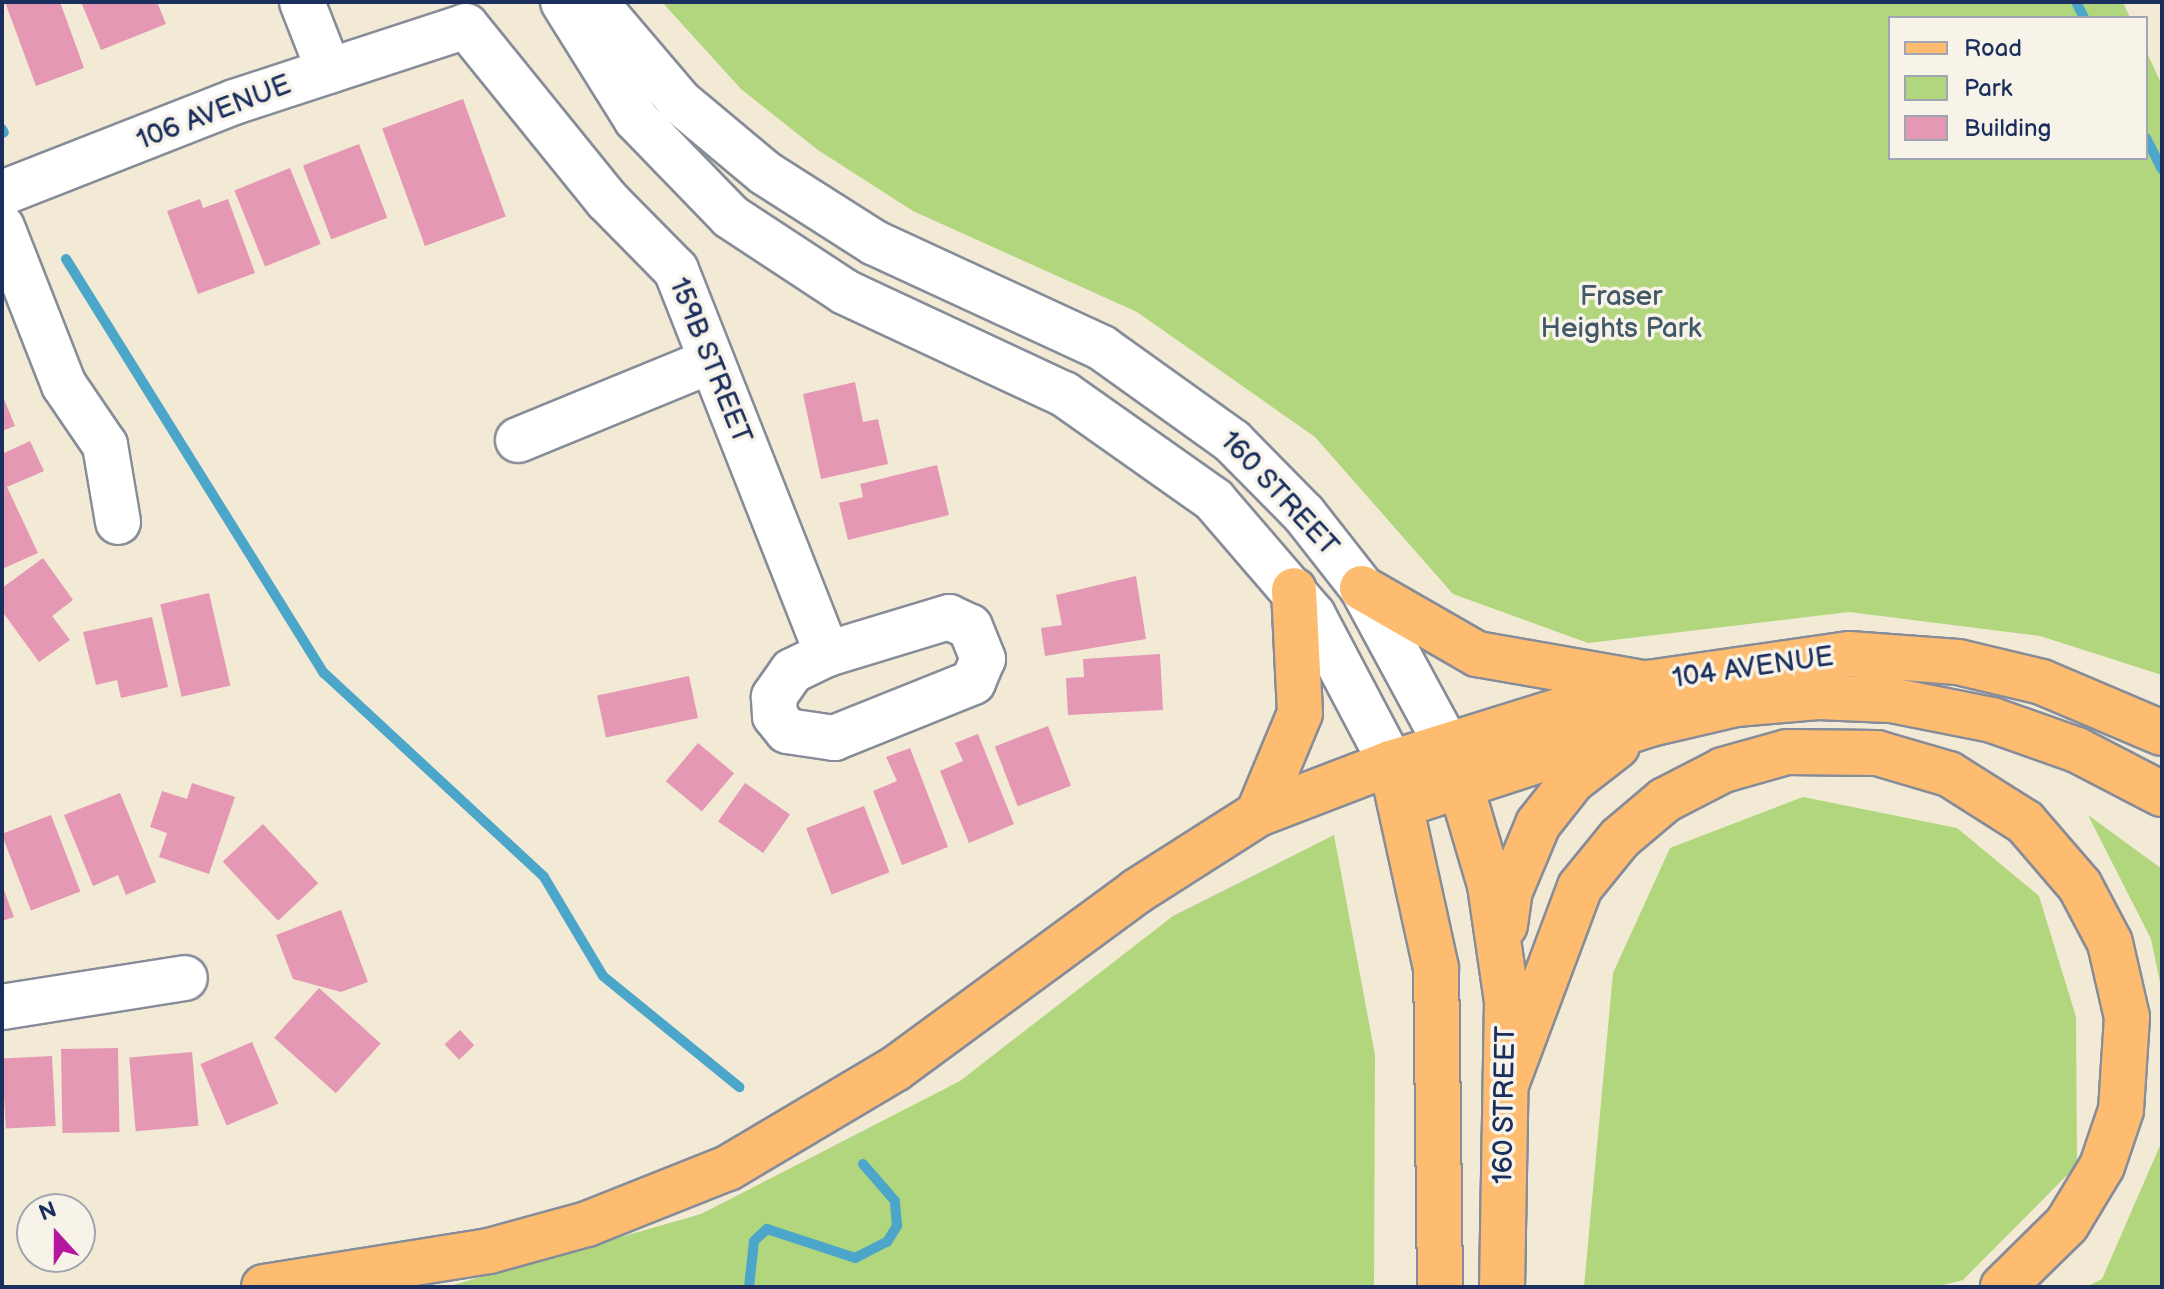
<!DOCTYPE html>
<style>
body{margin:0}
#map{position:relative;width:2164px;height:1289px;overflow:hidden;background:#f2ead4;font-family:"Balsamiq Sans",sans-serif}
div>[style]{position:absolute}
[style*='--x']{left:calc(var(--x)*1px);top:calc(var(--y)*1px);width:calc(var(--w)*1px);rotate:calc(var(--a)*1deg)}
.green>*{inset:0;background:#b2d67e}
.stream>*{height:10px;margin:-5px;padding:0 5px;transform-origin:5px;border-radius:5px;background:#4ca6ca}
.building>*{inset:0;background:#e498b4;transform-origin:0 0}
.roads{filter:drop-shadow(2px 0 #868c99) drop-shadow(-2px 0 #868c99) drop-shadow(0 2px #868c99) drop-shadow(0 -2px #868c99)}
.minor>*{height:44px;margin:-22px;padding:0 22px;transform-origin:22px;border-radius:22px;background:#fff}
.major>*{height:44px;margin:-22px;padding:0 22px;transform-origin:22px;border-radius:22px;background:#fdbc70}
.highway>*{height:44px;margin:-22px;padding:0 22px;transform-origin:22px;border-radius:22px;background:#fdbc70}
span{translate:-50% -50%;white-space:nowrap;text-align:center;line-height:1.15;-webkit-text-stroke:7px #f7f3e8;paint-order:stroke}
.street-label{font-size:28px;color:#1b2f5e}
.park-label{font-size:28px;color:#415966}
.frame{position:absolute;inset:0;border:4px solid #1b2f5e;pointer-events:none}
.legend{position:absolute;left:1888px;top:16px;width:260px;height:144px;box-sizing:border-box;background:#f7f3e8;border:2px solid #9fa5b1;margin:0;padding:10px 14px;list-style:none;font-size:24px;color:#1b2f5e}
.legend li{display:flex;align-items:center;gap:16px;height:40px}
.legend b{width:40px;border:2px solid #9fa5b1}
.north{position:absolute;left:16px;top:1193px;width:80px;height:80px;box-sizing:border-box;background:#f7f3e8;border:2px solid #9fa5b1;border-radius:50%;rotate:339deg;font-size:22px;font-weight:700;line-height:32px;text-align:center;color:#1b2f5e}
.north::after{content:'';display:block;margin:auto;width:28px;height:36px;background:#b5179e;clip-path:polygon(50% 0,100% 100%,50% 72%,0 100%)}
</style>
<div id="map">
<div class="green">
<div style="clip-path:polygon(662px 2px,2123px 2px,2130px 18px,1890px 18px,1890px 158px,2146px 158px,2146px 51px,2162px 85px,2162px 675px,2040px 636px,1849px 612px,1588px 643px,1453px 594px,1315px 437px,1137px 312px,913px 211px,818px 150px,741px 89px)"></div>
<div style="clip-path:polygon(1803px 797px,1957px 828px,2039px 896px,2076px 1017px,2077px 1165px,1963px 1280px,1935px 1287px,1584px 1287px,1613px 973px,1670px 848px)"></div>
<div style="clip-path:polygon(2088px 815px,2162px 869px,2162px 992px,2151px 939px)"></div>
<div style="clip-path:polygon(1334px 835px,1375px 1055px,1374px 1287px,446px 1287px,701px 1214px,960px 1081px,1173px 916px)"></div>
<div style="clip-path:polygon(2162px 1141px,2162px 1287px,2086px 1287px,2102px 1279px)"></div>
</div>
<div class="stream">
<div style="--x:2076;--y:2;--w:18;--a:63"></div>
<div style="--x:2;--y:129;--w:4;--a:63"></div>
<div style="--x:2146;--y:138;--w:35;--a:63"></div>
<div style="--x:66;--y:259;--w:488;--a:58.1"></div>
<div style="--x:324;--y:673;--w:300;--a:42.8"></div>
<div style="--x:544;--y:877;--w:115;--a:59.2"></div>
<div style="--x:603;--y:976;--w:176;--a:39.2"></div>
<div style="--x:749;--y:1287;--w:46;--a:-83.8"></div>
<div style="--x:754;--y:1241;--w:18;--a:-43"></div>
<div style="--x:767;--y:1229;--w:93;--a:18.2"></div>
<div style="--x:855;--y:1258;--w:36;--a:-27"></div>
<div style="--x:887;--y:1242;--w:19;--a:-58"></div>
<div style="--x:897;--y:1226;--w:25;--a:-95"></div>
<div style="--x:895;--y:1201;--w:49;--a:-130.9"></div>
</div>
<div class="building">
<div style="clip-path:polygon(5px 2px,60px 2px,84px 68px,36px 86px)"></div>
<div style="clip-path:polygon(81px 2px,157px 2px,166px 24px,101px 50px)"></div>
<div style="left:463px;top:99px;width:125px;height:86px;rotate:70deg"></div>
<div style="left:359px;top:144px;width:79px;height:60px;rotate:69deg"></div>
<div style="left:290px;top:168px;width:82px;height:60px;rotate:68deg"></div>
<div style="clip-path:polygon(200px 199px,203px 208px,228px 199px,255px 273px,198px 294px,167px 211px)"></div>
<div style="clip-path:polygon(855px 382px,863px 422px,878px 419px,888px 464px,821px 479px,803px 394px)"></div>
<div style="clip-path:polygon(2px 394px,15px 426px,2px 431px)"></div>
<div style="clip-path:polygon(30px 441px,44px 471px,7px 487px,38px 553px,2px 569px,2px 454px)"></div>
<div style="clip-path:polygon(937px 465px,949px 515px,848px 540px,839px 503px,863px 497px,860px 484px)"></div>
<div style="clip-path:polygon(43px 558px,73px 600px,52px 616px,70px 640px,39px 662px,2px 611px,2px 588px)"></div>
<div style="clip-path:polygon(1136px 576px,1146px 639px,1045px 656px,1041px 628px,1062px 625px,1056px 595px)"></div>
<div style="left:209px;top:593px;width:95px;height:50px;rotate:77deg"></div>
<div style="clip-path:polygon(152px 617px,168px 687px,121px 698px,117px 680px,96px 685px,83px 632px)"></div>
<div style="clip-path:polygon(1160px 654px,1163px 710px,1068px 715px,1066px 678px,1084px 677px,1083px 659px)"></div>
<div style="left:689px;top:676px;width:43px;height:94px;rotate:78deg"></div>
<div style="left:1048px;top:726px;width:64px;height:57px;rotate:69deg"></div>
<div style="clip-path:polygon(978px 734px,1014px 824px,969px 843px,940px 771px,963px 761px,955px 743px)"></div>
<div style="left:698px;top:743px;width:47px;height:50px;rotate:40deg"></div>
<div style="clip-path:polygon(910px 748px,948px 847px,902px 865px,873px 791px,897px 781px,886px 757px)"></div>
<div style="clip-path:polygon(192px 783px,235px 797px,209px 874px,159px 857px,167px 833px,150px 827px,162px 791px,187px 799px)"></div>
<div style="left:745px;top:783px;width:55px;height:47px;rotate:35deg"></div>
<div style="clip-path:polygon(120px 793px,156px 882px,126px 895px,118px 875px,93px 886px,64px 815px)"></div>
<div style="left:864px;top:806px;width:71px;height:62px;rotate:69deg"></div>
<div style="left:51px;top:815px;width:82px;height:53px;rotate:69deg"></div>
<div style="left:263px;top:824px;width:81px;height:55px;rotate:47deg"></div>
<div style="clip-path:polygon(2px 885px,14px 917px,2px 921px)"></div>
<div style="clip-path:polygon(341px 910px,368px 982px,341px 992px,293px 979px,276px 935px)"></div>
<div style="left:319px;top:988px;width:83px;height:67px;rotate:42deg"></div>
<div style="left:460px;top:1030px;width:21px;height:21px;rotate:47deg"></div>
<div style="left:252px;top:1042px;width:67px;height:56px;rotate:67deg"></div>
<div style="left:118px;top:1048px;width:84px;height:57px;rotate:89deg"></div>
<div style="left:192px;top:1052px;width:74px;height:63px;rotate:85deg"></div>
<div style="left:52px;top:1056px;width:70px;height:50px;rotate:87deg"></div>
</div>
<div class="roads">
<div class="minor">
<div style="--x:302;--y:2;--w:74;--a:68.6"></div>
<div style="--x:563;--y:2;--w:138;--a:58"></div>
<div style="--x:636;--y:119;--w:136;--a:45.9"></div>
<div style="--x:731;--y:217;--w:136;--a:33.3"></div>
<div style="--x:845;--y:292;--w:242;--a:25"></div>
<div style="--x:1064;--y:394;--w:184;--a:35.2"></div>
<div style="--x:1214;--y:500;--w:152;--a:49.3"></div>
<div style="--x:1313;--y:615;--w:167;--a:62.2"></div>
<div style="--x:595;--y:2;--w:131;--a:49.6"></div>
<div style="--x:680;--y:102;--w:111;--a:39.9"></div>
<div style="--x:765;--y:173;--w:130;--a:32.5"></div>
<div style="--x:875;--y:243;--w:250;--a:24.8"></div>
<div style="--x:1102;--y:348;--w:160;--a:35.6"></div>
<div style="--x:1232;--y:441;--w:103;--a:45.4"></div>
<div style="--x:1304;--y:514;--w:94;--a:51.9"></div>
<div style="--x:1362;--y:588;--w:181;--a:61.6"></div>
<div style="--x:2;--y:193;--w:249;--a:-21.4"></div>
<div style="--x:234;--y:102;--w:244;--a:-18.1"></div>
<div style="--x:466;--y:26;--w:224;--a:51"></div>
<div style="--x:607;--y:200;--w:98;--a:45.4"></div>
<div style="--x:676;--y:270;--w:413;--a:68.5"></div>
<div style="--x:827;--y:654;--w:39;--a:154"></div>
<div style="--x:792;--y:671;--w:32;--a:125"></div>
<div style="--x:774;--y:697;--w:19;--a:87"></div>
<div style="--x:775;--y:716;--w:19;--a:51"></div>
<div style="--x:787;--y:731;--w:48;--a:8.5"></div>
<div style="--x:834;--y:738;--w:150;--a:-21.9"></div>
<div style="--x:973;--y:682;--w:25;--a:-67"></div>
<div style="--x:983;--y:659;--w:35;--a:-112"></div>
<div style="--x:970;--y:627;--w:23;--a:-155"></div>
<div style="--x:949;--y:617;--w:127;--a:163.1"></div>
<div style="--x:2;--y:227;--w:170;--a:68.6"></div>
<div style="--x:64;--y:385;--w:73;--a:55.7"></div>
<div style="--x:105;--y:445;--w:78;--a:80.4"></div>
<div style="--x:518;--y:440;--w:209;--a:-22.3"></div>
<div style="--x:2;--y:1007;--w:185;--a:-9"></div>
</div>
<div class="major">
<div style="--x:1362;--y:588;--w:133;--a:29.9"></div>
<div style="--x:1477;--y:654;--w:162;--a:9.9"></div>
<div style="--x:1453;--y:760;--w:130;--a:73.5"></div>
<div style="--x:1490;--y:885;--w:118;--a:81.7"></div>
<div style="--x:1507;--y:1002;--w:285;--a:91"></div>
<div style="--x:1404;--y:804;--w:259;--a:-18"></div>
<div style="--x:1650;--y:724;--w:88;--a:-13.1"></div>
<div style="--x:1736;--y:704;--w:82;--a:-4.9"></div>
<div style="--x:1818;--y:697;--w:73;--a:2.4"></div>
<div style="--x:1891;--y:700;--w:103;--a:11.2"></div>
<div style="--x:1992;--y:720;--w:90;--a:19.4"></div>
<div style="--x:2077;--y:750;--w:96;--a:27.4"></div>
<div style="--x:1505;--y:925;--w:34;--a:-82"></div>
<div style="--x:1510;--y:891;--w:73;--a:-67.3"></div>
<div style="--x:1538;--y:824;--w:55;--a:-51.7"></div>
<div style="--x:1572;--y:781;--w:57;--a:-37.9"></div>
<div style="--x:1440;--y:1287;--w:319;--a:-90.7"></div>
<div style="--x:1436;--y:968;--w:210;--a:-102.4"></div>
<div style="--x:1391;--y:763;--w:269;--a:-17.3"></div>
<div style="--x:1648;--y:683;--w:203;--a:-8.2"></div>
<div style="--x:1849;--y:654;--w:109;--a:4.2"></div>
<div style="--x:1958;--y:662;--w:86;--a:13.4"></div>
<div style="--x:2042;--y:682;--w:130;--a:23"></div>
</div>
<div class="highway">
<div style="--x:1258;--y:814;--w:109;--a:-67.4"></div>
<div style="--x:1300;--y:713;--w:123;--a:-92.8"></div>
<div style="--x:1507;--y:1082;--w:208;--a:-69.5"></div>
<div style="--x:1580;--y:887;--w:63;--a:-50.8"></div>
<div style="--x:1620;--y:838;--w:59;--a:-40.2"></div>
<div style="--x:1665;--y:800;--w:65;--a:-27.3"></div>
<div style="--x:1723;--y:770;--w:66;--a:-15.7"></div>
<div style="--x:1787;--y:752;--w:90;--a:0.6"></div>
<div style="--x:1877;--y:753;--w:75;--a:16.3"></div>
<div style="--x:1949;--y:774;--w:90;--a:32.3"></div>
<div style="--x:2025;--y:822;--w:84;--a:49.3"></div>
<div style="--x:2080;--y:886;--w:64;--a:62.2"></div>
<div style="--x:2110;--y:943;--w:76;--a:77.1"></div>
<div style="--x:2127;--y:1017;--w:93;--a:93.7"></div>
<div style="--x:2121;--y:1110;--w:59;--a:108.7"></div>
<div style="--x:2102;--y:1166;--w:68;--a:121.1"></div>
<div style="--x:2067;--y:1224;--w:90;--a:135.5"></div>
<div style="--x:264;--y:1287;--w:228;--a:-9.1"></div>
<div style="--x:489;--y:1251;--w:102;--a:-15.4"></div>
<div style="--x:587;--y:1224;--w:152;--a:-21.7"></div>
<div style="--x:728;--y:1168;--w:194;--a:-30.7"></div>
<div style="--x:895;--y:1069;--w:300;--a:-36.3"></div>
<div style="--x:1137;--y:891;--w:143;--a:-32.5"></div>
<div style="--x:1258;--y:814;--w:142;--a:-21"></div>
</div>
</div>
<div class="street-label">
<span style="left:214px;top:113px;rotate:-21deg">106 AVENUE</span>
<span style="left:710px;top:361px;rotate:68deg">159B STREET</span>
<span style="left:1279px;top:494px;rotate:47deg">160 STREET</span>
<span style="left:1753px;top:668px;rotate:-8deg">104 AVENUE</span>
<span style="left:1505px;top:1105px;rotate:-89deg">160 STREET</span>
</div>
<div class="park-label">
<span style="left:1621px;top:313px">Fraser<br>Heights Park</span>
</div>
<div class="frame"></div>
<ul class="legend">
<li><b style="height:10px;background:#fdbc70"></b>Road</li>
<li><b style="height:22px;background:#b2d67e"></b>Park</li>
<li><b style="height:22px;background:#e498b4"></b>Building</li>
</ul>
<div class="north">N</div>
</div>
